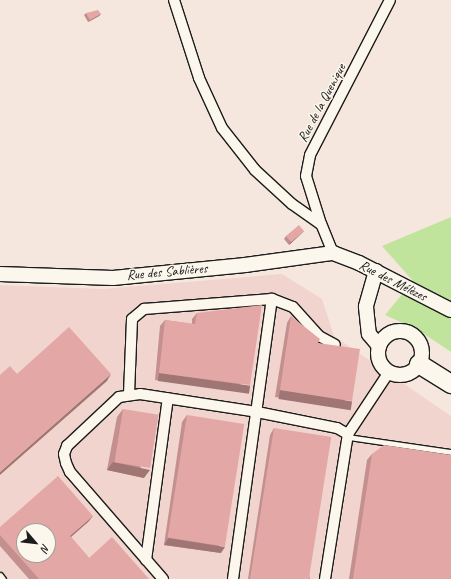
<!DOCTYPE html>
<meta charset="utf-8">
<style>
body{margin:0}
#map{position:relative;width:451px;height:579px;overflow:hidden;background:#f6e7de;font-family:Caveat,sans-serif}
div>[style]{position:absolute}
[style*='--x']{left:calc(var(--x)*1px);top:calc(var(--y)*1px);width:calc(var(--w)*1px);rotate:calc(var(--a)*1deg)}
.built>*{inset:0;background:#f0d4cd}
.green>*{inset:0;background:#c1e49d}
.roads{filter:drop-shadow(1px 0 #1c1c1c) drop-shadow(-1px 0 #1c1c1c) drop-shadow(0 1px #1c1c1c) drop-shadow(0 -1px #1c1c1c)}
.lane>*{height:5px;margin:-2.5px;padding:0 2.5px;transform-origin:2.5px;border-radius:2.5px;background:#fbf7ec}
.street>*{height:10px;margin:-5px;padding:0 5px;transform-origin:5px;border-radius:5px;background:#fbf7ec}
.secondary>*{height:14px;margin:-7px;padding:0 7px;transform-origin:7px;border-radius:7px;background:#fbf7ec}
.secondary>.ring{margin:-7px;padding:0;box-sizing:content-box;background:none;border:14px solid #fbf7ec;border-radius:50%}
.highway>*{height:18px;margin:-9px;padding:0 9px;transform-origin:9px;border-radius:9px;background:#fbf7ec}
.wall>*{inset:0;background:#c3908f}
.shaded-wall>*{inset:0;background:#9f7674;transform-origin:0 0}
.building>*{inset:0;background:#e3a8a6;transform-origin:0 0}
span{translate:-50% -50%;white-space:nowrap;text-align:center;line-height:1.15;-webkit-text-stroke:3px #fbf7ec;paint-order:stroke}
.street-label{font-size:14px;color:#1c1c1c}
.north{position:absolute;left:16px;top:523px;width:40px;height:40px;box-sizing:border-box;background:#fbf7ec;border:1px solid #a29f99;border-radius:50%;rotate:118deg;font-size:11px;font-weight:700;line-height:16px;text-align:center;color:#1c1c1c}
.north::after{content:'';display:block;margin:auto;width:14px;height:18px;background:#1c1c1c;clip-path:polygon(50% 0,100% 100%,50% 72%,0 100%)}
</style>
<div id="map">
<div class="built">
<div style="clip-path:polygon(evenodd,282px 274px,322px 299px,334px 336px,451px 416px,451px 579px,0 579px,0 285px,103px 289px,282px 274px,24px 531px,48px 531px,48px 555px,24px 555px,24px 531px)"></div>
</div>
<div class="green">
<div style="clip-path:polygon(451px 217px,451px 352px,418px 330px,385px 315px,413px 281px,382px 246px)"></div>
</div>
<div class="roads">
<div class="lane">
<div style="--x:348;--y:437;--w:104;--a:8.3"></div>
<div style="--x:0;--y:575;--w:5;--a:53"></div>
</div>
<div class="street">
<div style="--x:174;--y:0;--w:82;--a:72.2"></div>
<div style="--x:199;--y:78;--w:55;--a:65.3"></div>
<div style="--x:222;--y:128;--w:53;--a:51.8"></div>
<div style="--x:255;--y:170;--w:50;--a:42.6"></div>
<div style="--x:292;--y:204;--w:35;--a:35"></div>
<div style="--x:333;--y:253;--w:31;--a:-112"></div>
<div style="--x:321;--y:224;--w:50;--a:-107.4"></div>
<div style="--x:306;--y:176;--w:21;--a:-79"></div>
<div style="--x:310;--y:155;--w:174;--a:-62.7"></div>
<div style="--x:129;--y:394;--w:75;--a:-87.7"></div>
<div style="--x:132;--y:319;--w:16;--a:-40"></div>
<div style="--x:144;--y:309;--w:128;--a:-4.5"></div>
<div style="--x:272;--y:299;--w:22;--a:21"></div>
<div style="--x:293;--y:307;--w:39;--a:48"></div>
<div style="--x:319;--y:336;--w:18;--a:29"></div>
<div style="--x:146;--y:560;--w:163;--a:-82.3"></div>
<div style="--x:163;--y:579;--w:142;--a:-131"></div>
<div style="--x:70;--y:472;--w:10;--a:-114"></div>
<div style="--x:66;--y:463;--w:9;--a:-103"></div>
<div style="--x:64;--y:454;--w:9;--a:-69"></div>
<div style="--x:67;--y:446;--w:71;--a:-43.3"></div>
<div style="--x:119;--y:397;--w:21;--a:-8"></div>
<div style="--x:140;--y:394;--w:118;--a:8.7"></div>
<div style="--x:257;--y:412;--w:82;--a:11.3"></div>
<div style="--x:337;--y:428;--w:13;--a:29"></div>
<div style="--x:233;--y:579;--w:283;--a:-82.1"></div>
<div style="--x:325;--y:579;--w:147;--a:-81"></div>
<div style="--x:348;--y:434;--w:74;--a:-56.5"></div>
</div>
<div class="secondary">
<div style="--x:376;--y:271;--w:37;--a:106"></div>
<div style="--x:366;--y:307;--w:27;--a:84"></div>
<div style="--x:369;--y:334;--w:16;--a:50"></div>
<div style="--x:0;--y:274;--w:113;--a:2"></div>
<div style="--x:113;--y:278;--w:133;--a:-5.6"></div>
<div style="--x:245;--y:265;--w:89;--a:-7.8"></div>
<div style="--x:333;--y:253;--w:28;--a:21"></div>
<div style="--x:359;--y:263;--w:103;--a:27.1"></div>
<div class="ring" style="left:378px;top:331px;width:30px;height:30px"></div>
</div>
<div class="highway">
<div style="--x:419;--y:364;--w:38;--a:32"></div>
</div>
</div>
<div class="wall">
<div style="clip-path:polygon(86px 13px,101px 14px,99px 16px,88px 22px,84px 15px)"></div>
<div style="clip-path:polygon(304px 231px,302px 233px,289px 245px,284px 239px,286px 236px)"></div>
<div style="clip-path:polygon(197px 313px,245px 392px,155px 380px,160px 326px,165px 320px,192px 324px,192px 319px)"></div>
<div style="clip-path:polygon(291px 316px,318px 343px,348px 408px,275px 397px,287px 323px)"></div>
<div style="clip-path:polygon(123px 409px,144px 478px,107px 470px,117px 417px)"></div>
<div style="clip-path:polygon(187px 415px,221px 553px,164px 545px,182px 422px)"></div>
<div style="clip-path:polygon(274px 428px,310px 579px,248px 579px,270px 435px)"></div>
<div style="clip-path:polygon(372px 454px,451px 579px,349px 579px,367px 460px)"></div>
<div style="clip-path:polygon(93px 516px,88px 522px,71px 537px,89px 558px,149px 579px,29px 579px,0 546px,0 527px)"></div>
</div>
<div class="shaded-wall">
<div style="clip-path:polygon(101px 14px,99px 16px,88px 22px,90px 20px)"></div>
<div style="clip-path:polygon(304px 231px,302px 233px,289px 245px,290px 242px)"></div>
<div style="left:159px;top:373px;width:92px;height:8px;rotate:8deg"></div>
<div style="clip-path:polygon(111px 374px,107px 381px,0 475px,0 472px)"></div>
<div style="left:280px;top:390px;width:73px;height:9px;rotate:9deg"></div>
<div style="clip-path:polygon(113px 462px,150px 470px,144px 478px,107px 470px)"></div>
<div style="clip-path:polygon(93px 516px,88px 522px,65px 542px,70px 536px)"></div>
<div style="clip-path:polygon(168px 538px,225px 547px,221px 553px,164px 545px)"></div>
</div>
<div class="building">
<div style="clip-path:polygon(98px 10px,101px 14px,90px 20px,86px 13px)"></div>
<div style="left:299px;top:225px;width:8px;height:17px;rotate:50deg"></div>
<div style="clip-path:polygon(262px 305px,250px 385px,159px 373px,165px 320px,195px 324px,197px 313px)"></div>
<div style="clip-path:polygon(291px 316px,320px 339px,318px 343px,360px 349px,352px 401px,280px 390px)"></div>
<div style="clip-path:polygon(69px 327px,111px 374px,0 472px,0 375px,10px 366px,17px 374px)"></div>
<div style="left:123px;top:409px;width:36px;height:54px;rotate:9deg"></div>
<div style="left:187px;top:415px;width:58px;height:124px;rotate:9deg"></div>
<div style="left:274px;top:428px;width:58px;height:153px;rotate:9deg"></div>
<div style="clip-path:polygon(384px 445px,451px 455px,451px 579px,353px 579px,372px 454px)"></div>
<div style="clip-path:polygon(evenodd,58px 476px,93px 516px,70px 536px,89px 558px,112px 537px,149px 579px,39px 579px,0 535px,0 527px,58px 476px,24px 531px,48px 531px,48px 555px,24px 555px,24px 531px)"></div>
</div>
<div class="street-label">
<span style="left:322px;top:103px;rotate:-62deg">Rue de la Quenique</span>
<span style="left:167px;top:272px;rotate:-5deg">Rue des Sablières</span>
<span style="left:393px;top:281px;rotate:27deg">Rue des Mélèzes</span>
</div>
<div class="north">N</div>
</div>
